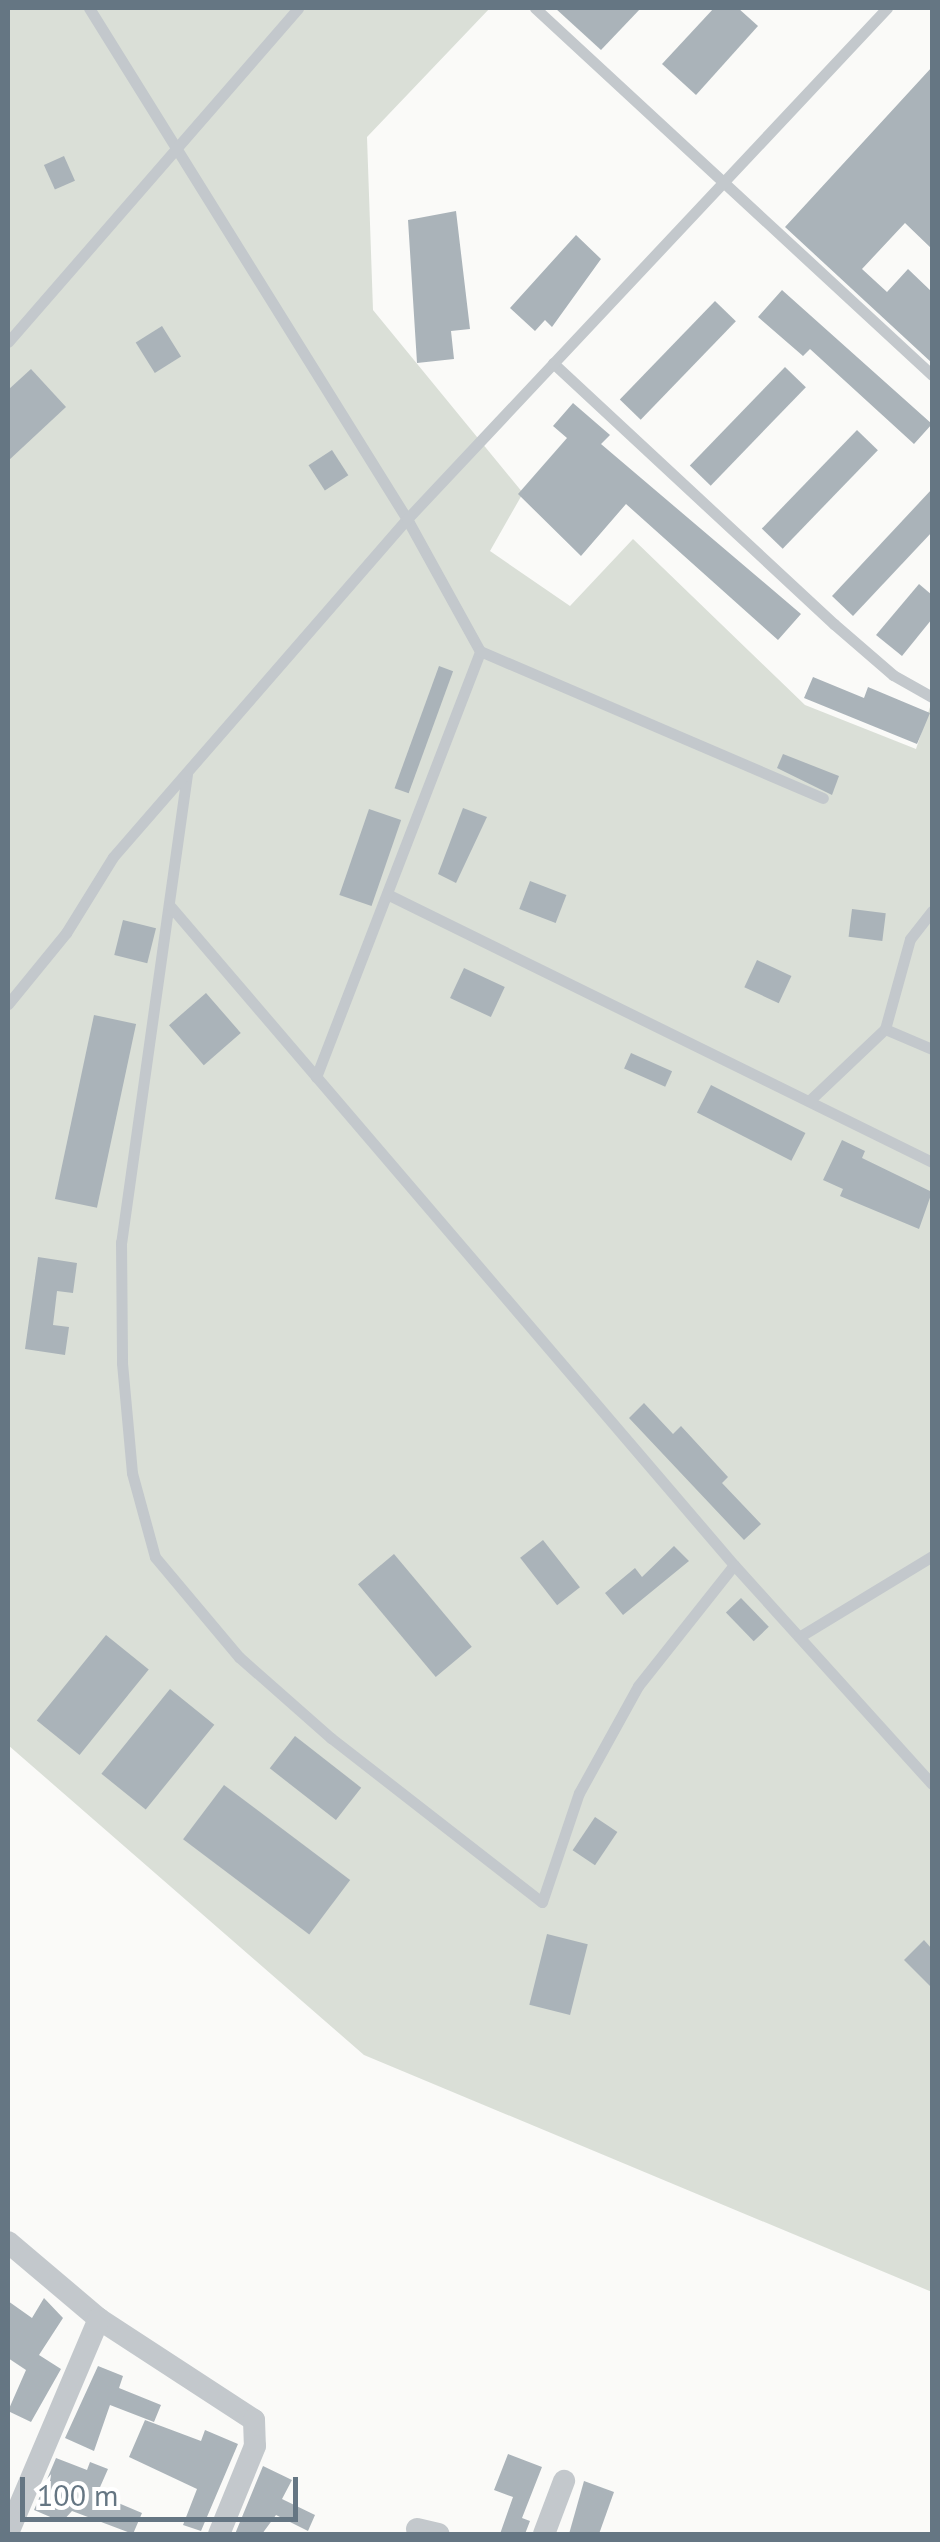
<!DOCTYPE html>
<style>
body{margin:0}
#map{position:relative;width:940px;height:2542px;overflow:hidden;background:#fafaf8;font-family:"PT Sans",sans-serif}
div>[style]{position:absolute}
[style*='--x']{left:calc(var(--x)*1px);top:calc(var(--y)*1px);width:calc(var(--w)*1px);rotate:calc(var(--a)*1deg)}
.green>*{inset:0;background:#dadfd7}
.building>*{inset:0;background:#aab3b9;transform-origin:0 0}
.lane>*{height:11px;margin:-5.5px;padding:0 5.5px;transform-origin:5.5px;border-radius:5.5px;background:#c3c8cc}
.street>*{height:22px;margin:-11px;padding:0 11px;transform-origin:11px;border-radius:11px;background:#c3c8cc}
span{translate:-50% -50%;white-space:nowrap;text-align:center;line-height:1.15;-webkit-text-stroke:10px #fff;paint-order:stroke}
.frame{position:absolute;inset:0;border:10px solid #657683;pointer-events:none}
.scale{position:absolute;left:20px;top:2477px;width:278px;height:45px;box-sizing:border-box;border:5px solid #657683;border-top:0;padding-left:12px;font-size:30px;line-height:35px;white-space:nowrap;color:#657683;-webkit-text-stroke:8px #fff;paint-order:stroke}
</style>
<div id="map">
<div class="green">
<div style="clip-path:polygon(8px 8px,490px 8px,367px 137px,373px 310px,523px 493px,490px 551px,570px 606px,633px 539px,805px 705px,916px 749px,932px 701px,932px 2292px,364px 2055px,8px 1745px)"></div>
</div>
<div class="building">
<div style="clip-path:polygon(555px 8px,641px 8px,601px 50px)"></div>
<div style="clip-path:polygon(714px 8px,738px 8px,758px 26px,696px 95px,662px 64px)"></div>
<div style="clip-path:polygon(932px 67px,932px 249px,905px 223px,862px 269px,887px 292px,908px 269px,932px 292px,932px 363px,785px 227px)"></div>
<div style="left:64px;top:156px;width:27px;height:22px;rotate:66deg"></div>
<div style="clip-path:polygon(456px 211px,470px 329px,451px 331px,454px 359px,417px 363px,408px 220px)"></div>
<div style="clip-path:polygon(576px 235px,601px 259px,552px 327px,545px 320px,535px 331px,510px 308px)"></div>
<div style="clip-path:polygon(782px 290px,932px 424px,914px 444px,810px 349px,803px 356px,758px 317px)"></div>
<div style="left:715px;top:301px;width:29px;height:137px;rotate:44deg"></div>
<div style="left:162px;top:326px;width:36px;height:31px;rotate:58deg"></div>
<div style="left:785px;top:367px;width:29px;height:137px;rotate:44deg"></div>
<div style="clip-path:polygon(31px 369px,66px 407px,8px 461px,8px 390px)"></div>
<div style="clip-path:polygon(573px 403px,610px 435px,601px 444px,801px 614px,778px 640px,626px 504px,581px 556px,518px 494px,567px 438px,553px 426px)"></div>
<div style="left:857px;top:430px;width:29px;height:137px;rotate:44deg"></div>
<div style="left:332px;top:450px;width:30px;height:28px;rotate:57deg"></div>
<div style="clip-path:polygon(932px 489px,932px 532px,853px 616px,832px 596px)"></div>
<div style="clip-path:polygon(919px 584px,932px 595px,932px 619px,902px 656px,876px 635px)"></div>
<div style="left:439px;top:666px;width:15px;height:130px;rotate:20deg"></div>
<div style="clip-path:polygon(813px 677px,864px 698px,868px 687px,930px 713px,917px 744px,804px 698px)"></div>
<div style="clip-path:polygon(783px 754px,839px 776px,832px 795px,777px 768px)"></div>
<div style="clip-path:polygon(463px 808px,487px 817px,456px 883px,438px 874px)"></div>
<div style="left:369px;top:809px;width:34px;height:91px;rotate:19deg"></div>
<div style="left:530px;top:881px;width:39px;height:30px;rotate:21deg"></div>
<div style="left:852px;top:909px;width:34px;height:28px;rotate:7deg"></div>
<div style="left:123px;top:920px;width:34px;height:36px;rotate:14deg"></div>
<div style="left:757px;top:960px;width:38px;height:30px;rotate:25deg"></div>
<div style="left:464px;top:968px;width:45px;height:33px;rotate:25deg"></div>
<div style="left:206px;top:993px;width:53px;height:49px;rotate:49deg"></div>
<div style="left:94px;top:1015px;width:43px;height:188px;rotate:12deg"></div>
<div style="left:631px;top:1053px;width:45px;height:17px;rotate:24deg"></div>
<div style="left:711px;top:1085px;width:106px;height:31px;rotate:27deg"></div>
<div style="clip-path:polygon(842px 1140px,865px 1151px,862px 1158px,932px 1192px,919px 1229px,840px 1196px,843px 1189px,823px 1180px)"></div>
<div style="clip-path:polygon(38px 1257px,77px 1263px,73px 1293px,57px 1291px,53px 1325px,69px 1327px,65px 1355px,25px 1349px)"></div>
<div style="clip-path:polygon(644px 1403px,673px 1434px,681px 1426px,728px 1477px,722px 1483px,761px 1524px,744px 1540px,629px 1418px)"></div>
<div style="left:543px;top:1540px;width:60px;height:29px;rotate:52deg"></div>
<div style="clip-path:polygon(674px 1546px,689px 1561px,623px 1615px,605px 1593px,635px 1568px,642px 1577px)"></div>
<div style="left:394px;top:1554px;width:121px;height:47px;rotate:50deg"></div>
<div style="left:741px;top:1598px;width:40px;height:21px;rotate:46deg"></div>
<div style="left:106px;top:1635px;width:55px;height:110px;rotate:39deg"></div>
<div style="left:170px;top:1689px;width:57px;height:109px;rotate:39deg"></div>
<div style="left:295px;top:1736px;width:84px;height:41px;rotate:38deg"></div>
<div style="left:224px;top:1785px;width:158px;height:68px;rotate:37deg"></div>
<div style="left:595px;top:1817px;width:27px;height:40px;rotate:34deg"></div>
<div style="left:547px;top:1934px;width:42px;height:73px;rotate:14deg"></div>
<div style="clip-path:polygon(924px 1940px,932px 1949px,932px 1988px,904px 1960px)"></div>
<div style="clip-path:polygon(44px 2298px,63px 2318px,39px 2355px,61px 2369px,31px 2422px,8px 2411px,26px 2370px,8px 2358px,8px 2301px,32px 2318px)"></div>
<div style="clip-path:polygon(98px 2366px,123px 2376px,119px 2388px,161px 2405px,154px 2422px,110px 2405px,94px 2451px,65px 2438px)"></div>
<div style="clip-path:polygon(145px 2420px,201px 2441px,205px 2430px,238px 2444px,201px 2531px,183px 2525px,197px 2489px,129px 2457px)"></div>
<div style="clip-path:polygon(508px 2454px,542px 2467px,522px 2518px,530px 2521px,525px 2534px,500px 2534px,513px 2497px,494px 2490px)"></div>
<div style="clip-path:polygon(56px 2458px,87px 2470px,90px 2462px,108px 2469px,97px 2494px,142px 2513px,133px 2534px,72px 2511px,62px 2522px,34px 2510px)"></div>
<div style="clip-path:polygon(263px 2466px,292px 2480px,282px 2499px,315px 2515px,308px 2531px,276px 2515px,262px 2534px,235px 2534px)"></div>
<div style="clip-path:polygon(584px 2481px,614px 2492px,599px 2534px,569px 2534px)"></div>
</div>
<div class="lane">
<div style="--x:89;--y:8;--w:602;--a:58.11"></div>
<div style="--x:407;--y:519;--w:151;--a:61.1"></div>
<div style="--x:535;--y:8;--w:541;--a:42.75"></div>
<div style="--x:8;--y:342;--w:442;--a:-49"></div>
<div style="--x:553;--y:363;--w:384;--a:42.9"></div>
<div style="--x:834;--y:624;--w:78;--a:40.8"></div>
<div style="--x:893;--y:675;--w:45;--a:29.4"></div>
<div style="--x:187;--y:774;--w:473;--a:98"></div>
<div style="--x:121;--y:1242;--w:121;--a:89.5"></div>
<div style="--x:122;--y:1363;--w:110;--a:84.8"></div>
<div style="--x:132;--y:1473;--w:87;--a:74.7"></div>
<div style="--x:155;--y:1557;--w:131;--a:50"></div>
<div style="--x:239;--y:1657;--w:123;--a:41.4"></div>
<div style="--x:331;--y:1738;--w:267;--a:37.9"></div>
<div style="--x:542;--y:1902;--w:115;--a:-71.3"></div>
<div style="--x:579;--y:1793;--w:122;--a:-61.1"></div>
<div style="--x:638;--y:1686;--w:154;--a:-51.6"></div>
<div style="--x:387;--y:894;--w:607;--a:26.19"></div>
<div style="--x:171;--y:907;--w:866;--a:49.45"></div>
<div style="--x:734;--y:1565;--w:295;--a:47.9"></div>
<div style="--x:8;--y:1004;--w:92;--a:-50.8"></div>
<div style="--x:66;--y:933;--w:89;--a:-58.3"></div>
<div style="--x:113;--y:857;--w:448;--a:-49"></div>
<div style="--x:407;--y:519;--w:701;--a:-46.79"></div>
<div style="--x:885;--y:1029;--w:51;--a:23.1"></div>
<div style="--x:316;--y:1077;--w:456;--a:-68.9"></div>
<div style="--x:480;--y:651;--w:373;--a:23.2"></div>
<div style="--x:809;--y:1101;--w:105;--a:-43.5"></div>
<div style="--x:885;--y:1029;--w:93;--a:-74.5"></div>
<div style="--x:910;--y:939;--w:36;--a:-52"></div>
<div style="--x:799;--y:1637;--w:156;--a:-31.3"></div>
</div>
<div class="street">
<div style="--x:8;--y:2242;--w:119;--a:40.2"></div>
<div style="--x:99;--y:2319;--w:185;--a:33.1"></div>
<div style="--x:254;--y:2420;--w:26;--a:88"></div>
<div style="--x:255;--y:2446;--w:95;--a:112.2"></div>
<div style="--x:417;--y:2529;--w:22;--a:13"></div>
<div style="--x:8;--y:2533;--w:233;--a:-67"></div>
<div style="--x:544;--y:2534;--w:57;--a:-69.3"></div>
</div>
<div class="frame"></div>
<div class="scale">100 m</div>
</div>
